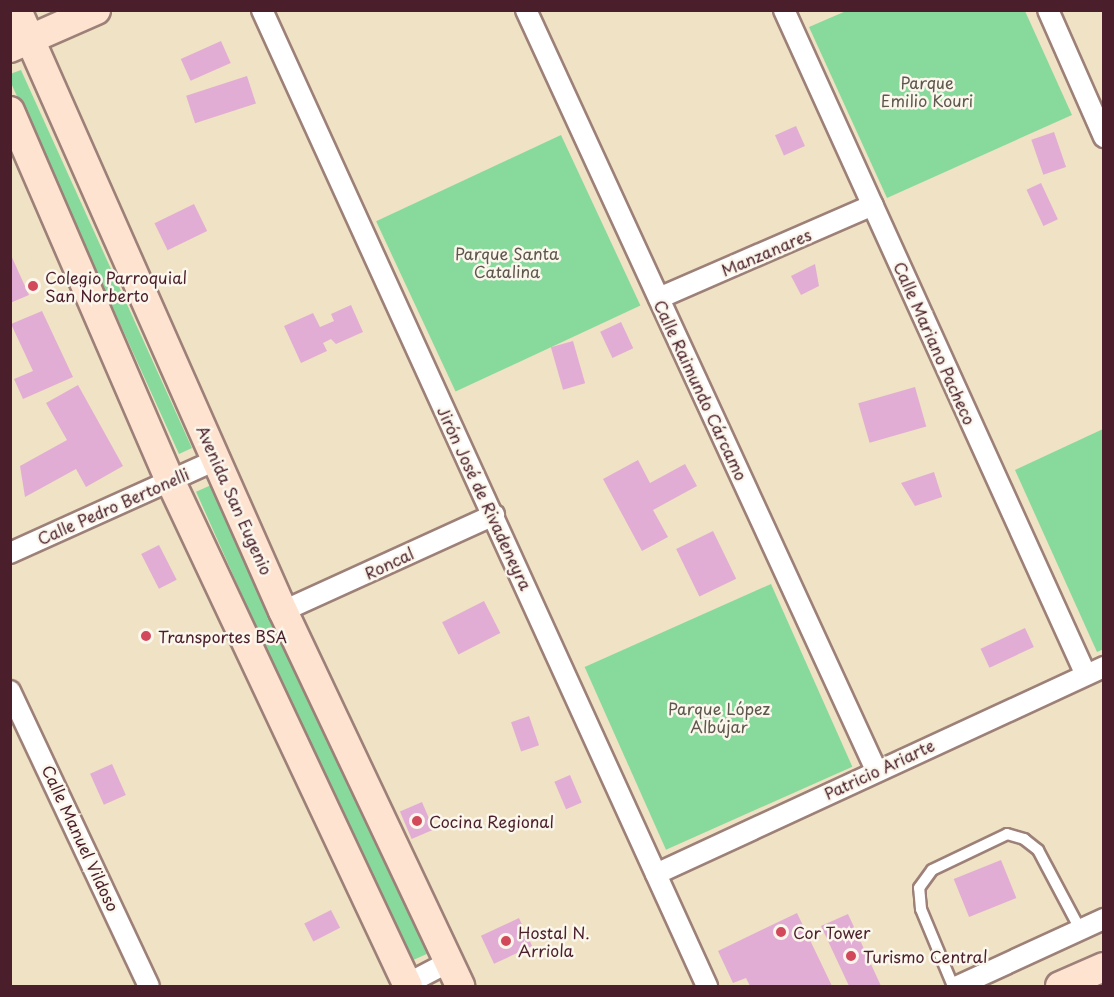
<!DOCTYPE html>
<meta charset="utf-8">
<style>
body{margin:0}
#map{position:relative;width:1114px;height:997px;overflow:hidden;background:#f0e2c4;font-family:"Playpen Sans",sans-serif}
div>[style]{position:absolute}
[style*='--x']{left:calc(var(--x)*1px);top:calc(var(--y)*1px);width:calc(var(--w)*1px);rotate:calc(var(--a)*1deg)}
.green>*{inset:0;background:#88da9c;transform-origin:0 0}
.building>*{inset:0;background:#e2add4;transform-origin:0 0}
.roads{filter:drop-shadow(2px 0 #9d8078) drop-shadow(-2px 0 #9d8078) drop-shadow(0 2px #9d8078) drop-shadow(0 -2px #9d8078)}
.lane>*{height:10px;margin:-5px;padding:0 5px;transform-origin:5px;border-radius:5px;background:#fff}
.street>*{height:20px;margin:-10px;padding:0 10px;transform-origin:10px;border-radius:10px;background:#fff}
.secondary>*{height:28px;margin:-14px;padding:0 14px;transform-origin:14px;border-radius:14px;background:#fee3d1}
.dots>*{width:16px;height:16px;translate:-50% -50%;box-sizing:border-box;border:3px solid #fbf7ec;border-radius:50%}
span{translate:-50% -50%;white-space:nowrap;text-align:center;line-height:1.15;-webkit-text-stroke:5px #fbf7ec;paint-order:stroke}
.park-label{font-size:16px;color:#5d574d}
.street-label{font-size:16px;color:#4a1f2b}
.poi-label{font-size:16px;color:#4a1f2b}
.left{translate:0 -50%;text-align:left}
.frame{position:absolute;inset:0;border:12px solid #4a1f2b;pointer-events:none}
</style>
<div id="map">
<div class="green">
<div style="clip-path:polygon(846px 11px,1025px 11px,1072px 115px,887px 198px,809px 27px)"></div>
<div style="clip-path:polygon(21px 70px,192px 448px,179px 454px,11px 83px,10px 74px)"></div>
<div style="left:561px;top:135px;width:188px;height:204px;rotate:65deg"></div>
<div style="clip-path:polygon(1103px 429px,1104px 649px,1097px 652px,1015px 470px)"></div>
<div style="left:218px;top:482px;width:516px;height:24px;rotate:66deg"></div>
<div style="left:771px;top:584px;width:200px;height:204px;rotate:66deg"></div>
</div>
<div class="building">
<div style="left:221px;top:41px;width:24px;height:44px;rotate:66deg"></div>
<div style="left:247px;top:76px;width:29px;height:64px;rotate:72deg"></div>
<div style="left:796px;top:126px;width:22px;height:23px;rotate:66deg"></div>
<div style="left:1054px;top:132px;width:37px;height:24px;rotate:71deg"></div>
<div style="left:1041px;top:183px;width:40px;height:16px;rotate:65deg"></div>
<div style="left:194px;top:204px;width:30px;height:44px;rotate:64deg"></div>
<div style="clip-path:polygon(10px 253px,29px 295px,10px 303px)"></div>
<div style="clip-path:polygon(815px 264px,819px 286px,801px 295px,791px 276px)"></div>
<div style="clip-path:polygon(351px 305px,363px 332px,336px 344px,331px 339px,323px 343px,327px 351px,301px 363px,284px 326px,313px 313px,320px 327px,334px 321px,331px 314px)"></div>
<div style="clip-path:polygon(42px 311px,73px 377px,23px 399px,14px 379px,33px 371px,11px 324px)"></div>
<div style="left:621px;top:322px;width:29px;height:23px;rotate:65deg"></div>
<div style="left:573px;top:341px;width:44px;height:23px;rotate:74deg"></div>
<div style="clip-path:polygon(78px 385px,123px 466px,86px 487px,76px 469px,25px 497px,20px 466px,67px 440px,46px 403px)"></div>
<div style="left:915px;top:387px;width:41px;height:59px;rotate:74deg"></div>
<div style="clip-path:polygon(638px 460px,650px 483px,685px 464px,697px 486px,653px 510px,668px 537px,642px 551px,603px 479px)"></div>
<div style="clip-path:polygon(934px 472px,942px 497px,915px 506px,901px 483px)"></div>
<div style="left:713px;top:531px;width:53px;height:41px;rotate:64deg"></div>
<div style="left:159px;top:545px;width:39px;height:20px;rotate:63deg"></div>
<div style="left:484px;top:601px;width:36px;height:47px;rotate:63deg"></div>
<div style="left:1025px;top:628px;width:21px;height:49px;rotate:65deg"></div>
<div style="left:529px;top:716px;width:31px;height:19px;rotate:71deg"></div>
<div style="left:112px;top:764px;width:34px;height:24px;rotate:66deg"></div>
<div style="left:570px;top:775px;width:30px;height:17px;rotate:67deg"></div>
<div style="left:422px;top:802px;width:30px;height:24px;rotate:67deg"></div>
<div style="left:1001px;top:860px;width:41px;height:51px;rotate:68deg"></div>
<div style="left:331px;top:910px;width:20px;height:30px;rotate:63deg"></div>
<div style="clip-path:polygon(797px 913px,832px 986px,750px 986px,746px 978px,733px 983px,718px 951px)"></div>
<div style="clip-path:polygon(848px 914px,881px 986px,849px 986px,821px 926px)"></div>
<div style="left:519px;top:918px;width:31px;height:42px;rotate:65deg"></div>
</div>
<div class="roads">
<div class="lane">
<div style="--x:953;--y:986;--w:83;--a:-112.6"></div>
<div style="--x:921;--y:909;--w:21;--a:-95"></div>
<div style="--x:919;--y:888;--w:22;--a:-54"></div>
<div style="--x:932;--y:870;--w:83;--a:-25.6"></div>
<div style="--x:1007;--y:834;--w:18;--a:16"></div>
<div style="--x:1024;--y:839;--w:18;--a:38"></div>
<div style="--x:1038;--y:850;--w:89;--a:62"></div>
</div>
<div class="street">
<div style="--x:262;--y:10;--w:1073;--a:65.49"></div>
<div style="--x:526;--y:10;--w:837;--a:65.27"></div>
<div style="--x:784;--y:10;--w:730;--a:65.58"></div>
<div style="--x:1048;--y:10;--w:139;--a:66.2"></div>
<div style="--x:659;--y:298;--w:233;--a:-23.5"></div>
<div style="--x:10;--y:553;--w:226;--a:-24.3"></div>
<div style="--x:283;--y:611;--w:232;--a:-24.5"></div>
<div style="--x:10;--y:691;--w:326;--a:64.8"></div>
<div style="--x:656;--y:874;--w:494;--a:-24.8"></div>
<div style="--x:403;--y:986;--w:52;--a:-27.6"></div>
<div style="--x:958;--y:986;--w:161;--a:-24.7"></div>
</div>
<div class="secondary">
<div style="--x:17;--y:10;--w:657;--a:66.13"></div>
<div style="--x:283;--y:611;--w:415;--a:64.7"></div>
<div style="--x:10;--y:48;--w:94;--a:-23.8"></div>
<div style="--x:10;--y:111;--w:402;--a:66.6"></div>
<div style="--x:170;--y:480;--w:559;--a:64.81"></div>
<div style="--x:1060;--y:986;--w:48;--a:-23.4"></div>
</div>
</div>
<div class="dots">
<div style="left:33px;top:286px;background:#d1495b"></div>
<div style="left:146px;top:636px;background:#d1495b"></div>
<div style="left:417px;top:821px;background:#d1495b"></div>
<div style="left:781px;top:932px;background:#d1495b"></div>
<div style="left:506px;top:941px;background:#d1495b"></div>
<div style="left:851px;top:956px;background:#d1495b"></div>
</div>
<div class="park-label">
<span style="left:927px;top:91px">Parque<br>Emilio Kouri</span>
<span style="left:507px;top:262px">Parque Santa<br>Catalina</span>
<span style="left:719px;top:717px">Parque López<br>Albújar</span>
</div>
<div class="street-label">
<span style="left:766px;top:252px;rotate:-23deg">Manzanares</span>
<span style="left:935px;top:343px;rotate:66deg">Calle Mariano Pacheco</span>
<span style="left:701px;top:390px;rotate:65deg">Calle Raimundo Cárcamo</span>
<span style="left:485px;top:498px;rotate:65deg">Jirón José de Rivadeneyra</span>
<span style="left:235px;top:500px;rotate:66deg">Avenida San Eugenio</span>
<span style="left:113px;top:506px;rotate:-24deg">Calle Pedro Bertonelli</span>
<span style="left:389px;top:563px;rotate:-25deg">Roncal</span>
<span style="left:879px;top:769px;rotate:-25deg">Patricio Ariarte</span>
<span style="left:81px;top:838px;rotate:65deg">Calle Manuel Vildoso</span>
</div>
<div class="poi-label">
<span class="left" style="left:45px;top:286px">Colegio Parroquial<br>San Norberto</span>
<span class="left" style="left:158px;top:636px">Transportes BSA</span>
<span class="left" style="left:429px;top:821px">Cocina Regional</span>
<span class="left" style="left:518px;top:941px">Hostal N.<br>Arriola</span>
<span class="left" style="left:793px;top:932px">Cor Tower</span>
<span class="left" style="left:863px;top:956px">Turismo Central</span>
</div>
<div class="frame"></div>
</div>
